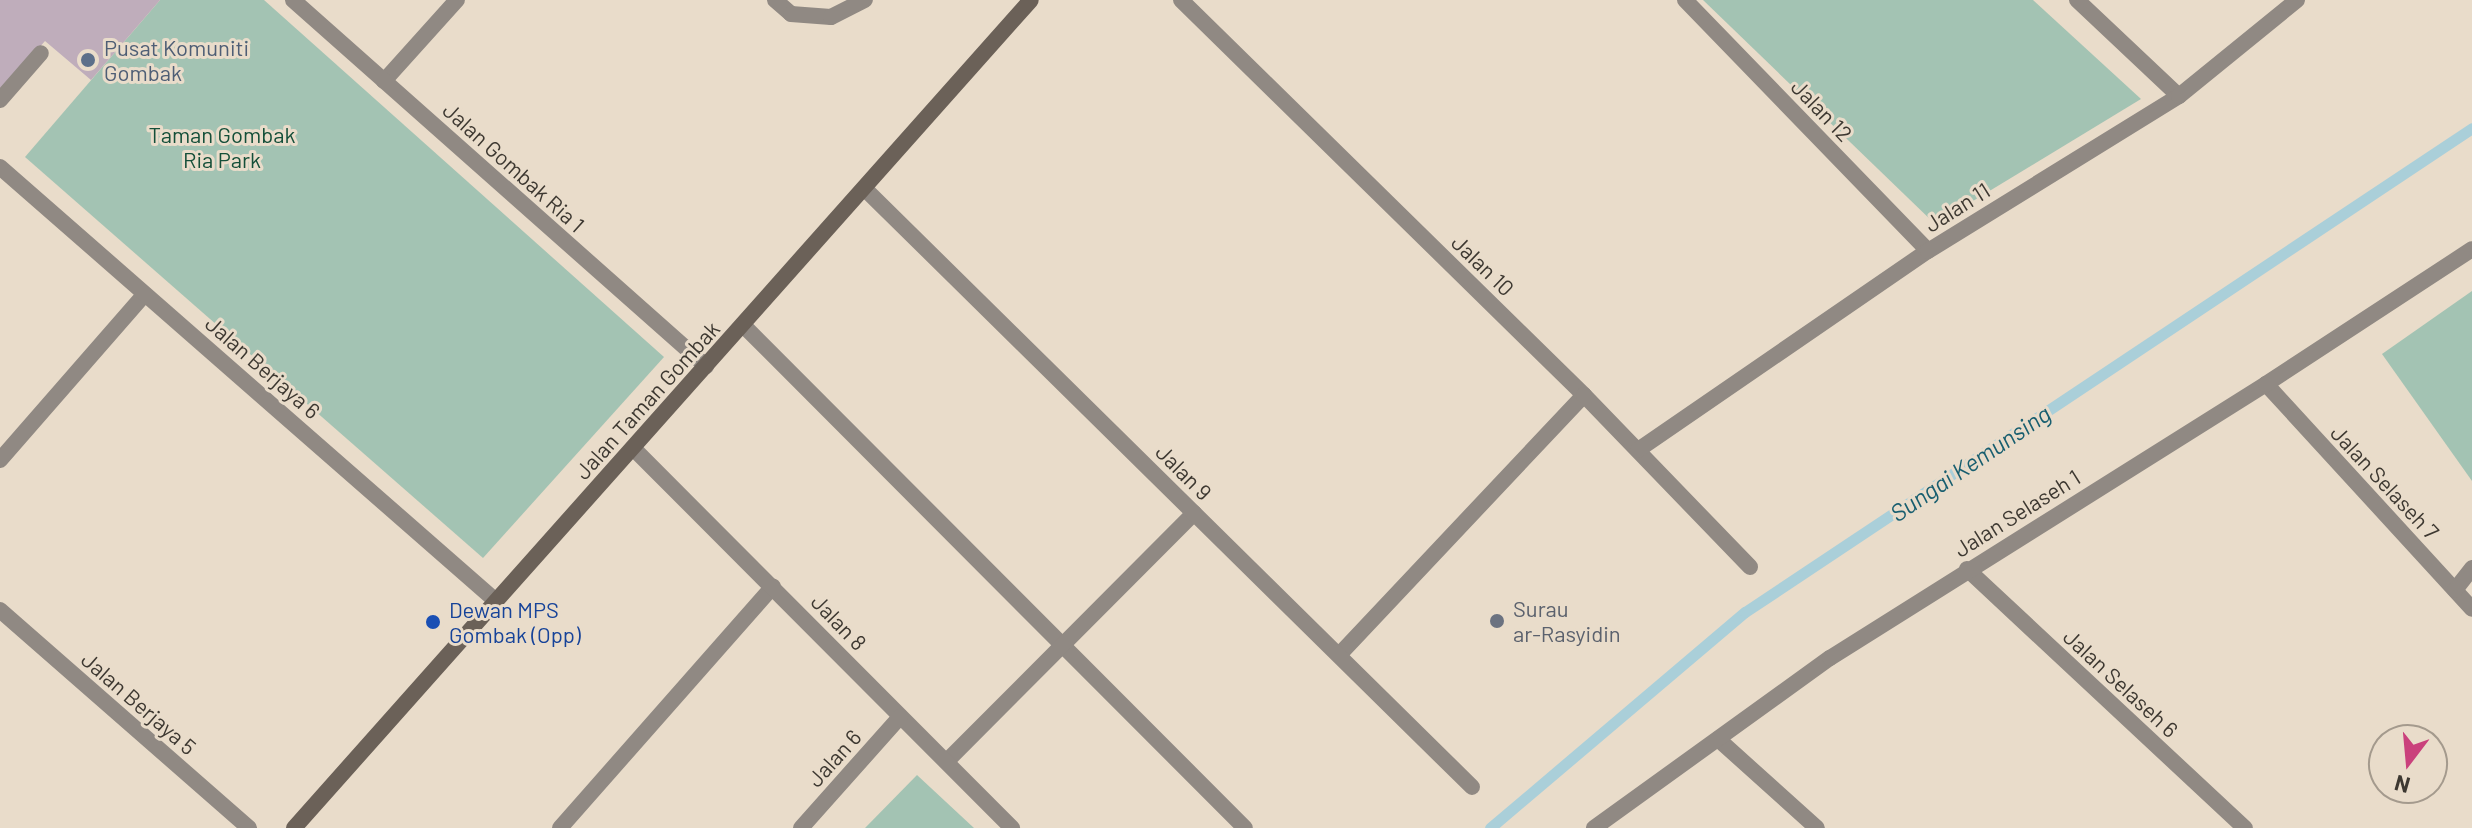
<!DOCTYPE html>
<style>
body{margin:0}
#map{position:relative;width:2472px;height:828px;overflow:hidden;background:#e9dcca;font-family:Barlow,sans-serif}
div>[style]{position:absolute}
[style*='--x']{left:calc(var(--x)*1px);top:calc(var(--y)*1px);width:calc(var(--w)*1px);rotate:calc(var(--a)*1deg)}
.green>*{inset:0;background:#a3c3b3}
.stream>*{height:11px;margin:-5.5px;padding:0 5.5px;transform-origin:5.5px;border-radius:5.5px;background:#aacfd9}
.building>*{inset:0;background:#bfadbb}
.lane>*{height:16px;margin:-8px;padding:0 8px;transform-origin:8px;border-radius:8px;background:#908983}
.street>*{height:16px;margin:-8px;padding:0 8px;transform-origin:8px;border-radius:8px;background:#908983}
.secondary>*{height:16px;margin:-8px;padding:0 8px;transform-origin:8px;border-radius:8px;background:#6b6158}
.dots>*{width:22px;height:22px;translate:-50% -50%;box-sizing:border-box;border:4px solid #e9dcca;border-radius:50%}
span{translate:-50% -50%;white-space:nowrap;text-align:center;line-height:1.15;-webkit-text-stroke:6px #e9dcca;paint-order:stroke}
.service-label{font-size:22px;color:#4e5e75}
.left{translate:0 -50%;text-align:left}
.street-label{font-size:22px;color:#3d3831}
.park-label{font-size:22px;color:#144f39}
.worship-label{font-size:22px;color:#5b616d}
.transit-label{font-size:22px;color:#164399}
.water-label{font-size:24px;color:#185e6f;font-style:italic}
.north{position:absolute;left:2368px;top:724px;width:80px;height:80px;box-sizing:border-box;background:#e9dcca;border:2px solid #a49a8d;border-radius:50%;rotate:196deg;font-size:22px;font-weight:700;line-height:32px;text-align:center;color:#3d3831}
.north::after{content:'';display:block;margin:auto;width:28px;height:36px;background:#ca417c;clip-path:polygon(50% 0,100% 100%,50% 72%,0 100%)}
</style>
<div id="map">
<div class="green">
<div style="clip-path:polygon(160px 0,264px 0,664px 357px,483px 558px,25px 157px)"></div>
<div style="clip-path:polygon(1703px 0,2033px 0,2141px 99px,1935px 224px)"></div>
<div style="clip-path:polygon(2472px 291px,2472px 481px,2382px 354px)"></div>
<div style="clip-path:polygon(917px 775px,974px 828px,865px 828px)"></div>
</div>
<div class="stream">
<div style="--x:1490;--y:828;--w:334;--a:-40.3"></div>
<div style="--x:1745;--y:612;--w:873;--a:-33.65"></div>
</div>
<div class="building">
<div style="clip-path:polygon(0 0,160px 0,91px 80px,45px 41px,0 92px)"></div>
</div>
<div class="lane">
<div style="--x:384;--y:81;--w:109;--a:-48"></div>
<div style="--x:0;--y:100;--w:62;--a:-48.9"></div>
<div style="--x:744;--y:326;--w:709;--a:45.06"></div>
<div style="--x:0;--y:460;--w:220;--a:-48.9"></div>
<div style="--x:1339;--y:655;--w:357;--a:-46.7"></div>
<div style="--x:947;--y:761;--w:350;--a:-45.1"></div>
<div style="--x:560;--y:828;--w:322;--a:-48.6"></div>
</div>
<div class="street">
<div style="--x:293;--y:0;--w:552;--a:41.55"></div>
<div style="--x:775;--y:0;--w:21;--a:41"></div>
<div style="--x:791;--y:14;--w:40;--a:4.3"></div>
<div style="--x:831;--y:17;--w:38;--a:-27"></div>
<div style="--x:1181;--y:0;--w:564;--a:44.43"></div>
<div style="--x:1584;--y:395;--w:239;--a:46"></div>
<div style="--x:1685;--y:0;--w:349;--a:45.9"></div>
<div style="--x:2077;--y:0;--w:140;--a:43.3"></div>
<div style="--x:0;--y:167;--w:659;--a:41.19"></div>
<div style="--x:865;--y:189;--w:852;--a:44.57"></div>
<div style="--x:2266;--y:384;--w:305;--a:47.5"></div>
<div style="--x:633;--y:448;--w:537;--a:45.08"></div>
<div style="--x:1638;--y:450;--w:352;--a:-34.5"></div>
<div style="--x:1928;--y:251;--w:295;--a:-31.7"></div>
<div style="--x:2179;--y:96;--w:152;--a:-39.1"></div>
<div style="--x:1967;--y:569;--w:380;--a:43"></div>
<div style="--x:2455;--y:590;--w:28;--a:-52"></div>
<div style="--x:0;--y:610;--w:331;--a:41.2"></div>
<div style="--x:1718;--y:739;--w:133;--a:42"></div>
<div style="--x:801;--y:828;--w:149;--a:-48.3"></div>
<div style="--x:1594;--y:828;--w:291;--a:-35.8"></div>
<div style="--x:1830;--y:658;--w:515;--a:-32.15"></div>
<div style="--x:2266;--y:384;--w:246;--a:-33.2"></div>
</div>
<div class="secondary">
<div style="--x:294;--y:828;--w:1108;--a:-48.33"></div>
</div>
<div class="dots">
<div style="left:88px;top:60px;background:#5c6f8a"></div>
<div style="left:1497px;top:621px;background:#6b7280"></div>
<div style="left:433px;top:622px;background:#1a4fb4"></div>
</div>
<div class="service-label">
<span class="left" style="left:104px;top:60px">Pusat Komuniti<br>Gombak</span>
</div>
<div class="street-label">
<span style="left:1822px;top:110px;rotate:46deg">Jalan 12</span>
<span style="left:514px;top:167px;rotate:42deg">Jalan Gombak Ria 1</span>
<span style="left:1957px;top:207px;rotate:-32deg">Jalan 11</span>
<span style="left:1483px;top:265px;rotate:44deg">Jalan 10</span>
<span style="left:263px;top:367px;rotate:41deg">Jalan Berjaya 6</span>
<span style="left:647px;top:400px;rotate:-48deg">Jalan Taman Gombak</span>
<span style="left:1184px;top:472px;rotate:45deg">Jalan 9</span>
<span style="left:2385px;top:482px;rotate:47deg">Jalan Selaseh 7</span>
<span style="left:2017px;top:513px;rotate:-32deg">Jalan Selaseh 1</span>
<span style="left:839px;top:622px;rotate:46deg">Jalan 8</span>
<span style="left:2121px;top:683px;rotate:43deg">Jalan Selaseh 6</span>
<span style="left:139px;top:703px;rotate:41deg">Jalan Berjaya 5</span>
<span style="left:834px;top:758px;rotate:-48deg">Jalan 6</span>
</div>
<div class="park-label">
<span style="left:222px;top:147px">Taman Gombak<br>Ria Park</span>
</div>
<div class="worship-label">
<span class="left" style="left:1513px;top:621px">Surau<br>ar-Rasyidin</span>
</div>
<div class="transit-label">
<span class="left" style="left:449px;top:622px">Dewan MPS<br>Gombak (Opp)</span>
</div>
<div class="water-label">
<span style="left:1970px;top:463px;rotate:-34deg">Sungai Kemunsing</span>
</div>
<div class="north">N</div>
</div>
